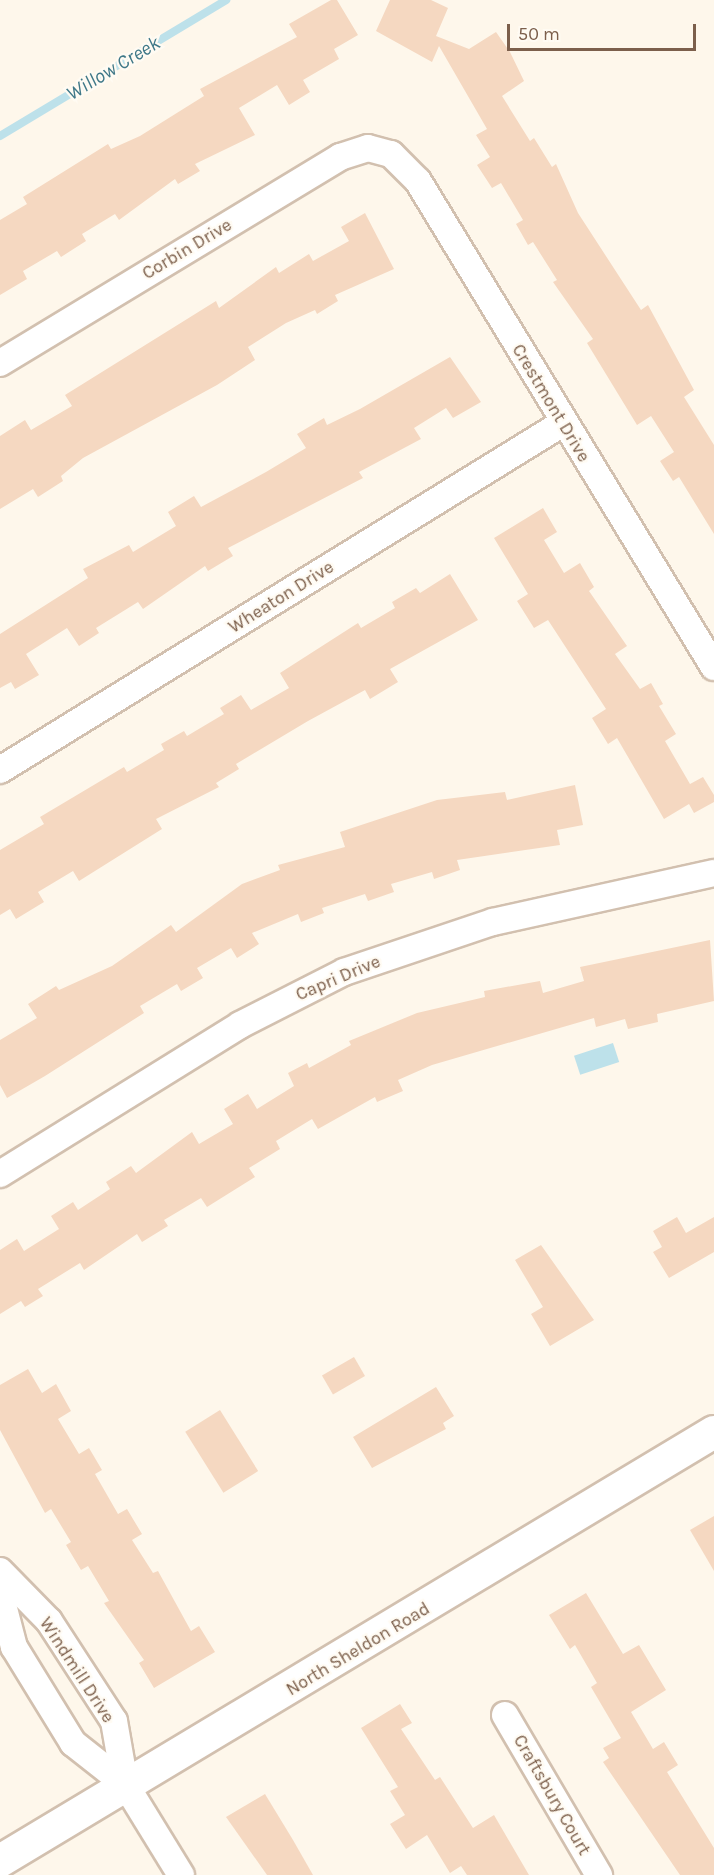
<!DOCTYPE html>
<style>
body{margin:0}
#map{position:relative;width:714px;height:1875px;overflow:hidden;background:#fef7eb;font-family:Karla,sans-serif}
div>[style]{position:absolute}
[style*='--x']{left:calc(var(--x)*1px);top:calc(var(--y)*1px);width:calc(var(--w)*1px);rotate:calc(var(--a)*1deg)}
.water>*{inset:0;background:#bde1ea;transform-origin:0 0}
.stream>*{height:8px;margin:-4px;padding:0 4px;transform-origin:4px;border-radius:4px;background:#bde1ea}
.building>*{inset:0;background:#f5d8c1;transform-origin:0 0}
.roads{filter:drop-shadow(2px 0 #d2c0af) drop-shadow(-2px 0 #d2c0af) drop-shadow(0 2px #d2c0af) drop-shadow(0 -2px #d2c0af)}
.minor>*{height:26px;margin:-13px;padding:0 13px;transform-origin:13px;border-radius:13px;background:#fff}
.tertiary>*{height:32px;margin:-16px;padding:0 16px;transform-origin:16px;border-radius:16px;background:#fff}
span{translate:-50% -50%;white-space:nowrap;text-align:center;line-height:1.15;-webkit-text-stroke:4.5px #fffbf3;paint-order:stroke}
.street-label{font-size:18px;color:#7c5f4b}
.water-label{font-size:20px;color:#3f7888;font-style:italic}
.scale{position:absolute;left:507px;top:24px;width:189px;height:27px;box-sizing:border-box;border:3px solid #7c5f4b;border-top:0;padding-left:8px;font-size:18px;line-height:21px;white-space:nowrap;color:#7c5f4b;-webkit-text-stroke:4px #fffbf3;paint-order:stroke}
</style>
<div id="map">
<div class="water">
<div style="left:613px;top:1043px;width:20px;height:41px;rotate:72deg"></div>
</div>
<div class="stream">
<div style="--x:0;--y:136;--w:264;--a:-31"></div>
</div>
<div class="building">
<div style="clip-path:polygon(331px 0,337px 0,358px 35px,334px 49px,339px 59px,303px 80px,310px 92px,289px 105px,277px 85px,239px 108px,255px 135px,195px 164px,200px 171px,178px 184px,175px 179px,119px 220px,115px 214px,82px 234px,86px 241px,61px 257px,57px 251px,23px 271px,27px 279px,0 295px,0 220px,27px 204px,23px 197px,108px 144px,111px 149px,140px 136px,204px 96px,200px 89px,297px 37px,289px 24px)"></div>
<div style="clip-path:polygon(390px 0,431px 0,448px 8px,436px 36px,469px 49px,496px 32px,510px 52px,524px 81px,502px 96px,530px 141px,534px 138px,552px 167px,556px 164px,578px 213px,641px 310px,648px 305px,694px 390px,684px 397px,714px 445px,714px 534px,679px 477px,673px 481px,660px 461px,674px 452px,651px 416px,637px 425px,587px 343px,593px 339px,553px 282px,557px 280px,533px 242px,528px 245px,516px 224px,523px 220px,501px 183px,492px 188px,477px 165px,490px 157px,476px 135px,487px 129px,439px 46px,432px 62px,376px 31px)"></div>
<div style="clip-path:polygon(365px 213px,394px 269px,335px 295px,338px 301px,317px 314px,315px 310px,286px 323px,248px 347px,255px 360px,217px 385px,83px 458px,61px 476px,63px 481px,38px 497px,33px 489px,0 509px,0 436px,25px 420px,31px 430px,72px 406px,65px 395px,216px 301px,219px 308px,276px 267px,279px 273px,309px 254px,313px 261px,349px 241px,341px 227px)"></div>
<div style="clip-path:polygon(450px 357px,481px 402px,453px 418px,446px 408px,414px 428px,421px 439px,359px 472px,363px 478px,228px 548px,233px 556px,208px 571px,205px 566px,143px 609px,138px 602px,96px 628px,99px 633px,79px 646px,67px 628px,26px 654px,39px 675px,15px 689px,11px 682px,0 688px,0 634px,88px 578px,83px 569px,129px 545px,133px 552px,176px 526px,168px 512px,194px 496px,201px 507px,266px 472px,306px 448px,297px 434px,324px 418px,327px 425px,360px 409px)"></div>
<div style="clip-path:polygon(543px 508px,557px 532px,544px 540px,564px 573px,580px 563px,594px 587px,589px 591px,627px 646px,615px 654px,640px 689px,651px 683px,663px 704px,659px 706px,676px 734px,665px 741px,690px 784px,703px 777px,714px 795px,714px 802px,694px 813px,689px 804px,664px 819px,617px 738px,608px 744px,592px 718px,606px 709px,548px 620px,534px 628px,517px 601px,528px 594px,494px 538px)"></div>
<div style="clip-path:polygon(450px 574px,478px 620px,390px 669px,398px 682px,370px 699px,365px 690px,308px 721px,236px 764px,239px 769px,216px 783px,219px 787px,156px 819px,162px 829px,79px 881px,73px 871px,38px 892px,44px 902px,16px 919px,10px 909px,0 915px,0 850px,44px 824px,40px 817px,124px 767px,127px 772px,164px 750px,161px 744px,184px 731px,187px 736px,224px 714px,220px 708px,241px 695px,251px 710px,289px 688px,280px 673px,358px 623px,361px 628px,395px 608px,392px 602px,416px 588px,420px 593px)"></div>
<div style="clip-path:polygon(575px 785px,583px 825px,557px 830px,560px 845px,457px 860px,460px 870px,434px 879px,432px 872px,391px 884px,394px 892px,368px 901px,365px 894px,322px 908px,324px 913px,301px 922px,298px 914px,252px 933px,259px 944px,237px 958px,231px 948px,197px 968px,203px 978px,181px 991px,177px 984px,140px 1006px,144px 1013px,45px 1076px,7px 1098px,0 1085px,0 1040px,37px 1018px,28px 1004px,56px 986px,59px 990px,112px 966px,171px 925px,176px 932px,242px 884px,280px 870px,278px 865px,345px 847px,340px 832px,437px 800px,505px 792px,507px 800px)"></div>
<div style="clip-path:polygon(710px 940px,714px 1001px,657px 1014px,658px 1022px,628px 1029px,625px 1019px,596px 1027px,594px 1018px,432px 1065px,398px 1080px,403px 1091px,377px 1102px,375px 1097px,318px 1129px,312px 1119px,276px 1141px,280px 1149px,249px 1168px,255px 1177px,207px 1207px,201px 1198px,164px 1220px,168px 1226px,142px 1242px,137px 1234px,84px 1270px,80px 1263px,38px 1289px,43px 1296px,25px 1307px,21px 1301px,0 1314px,0 1250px,17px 1239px,24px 1251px,59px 1229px,51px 1216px,73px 1202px,78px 1210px,110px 1189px,106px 1182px,131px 1166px,136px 1173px,192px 1132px,199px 1144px,233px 1124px,224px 1109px,248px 1094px,257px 1109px,294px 1086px,288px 1073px,307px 1063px,309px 1068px,351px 1045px,349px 1041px,417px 1013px,485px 997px,484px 991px,540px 981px,543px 993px,584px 981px,580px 967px)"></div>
<div style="clip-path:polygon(677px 1217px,686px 1233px,714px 1217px,714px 1252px,669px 1278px,653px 1252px,662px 1247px,653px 1231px)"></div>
<div style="clip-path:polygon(541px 1245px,594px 1320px,550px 1346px,531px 1314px,543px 1307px,515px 1260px)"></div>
<div style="left:354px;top:1357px;width:22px;height:37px;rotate:60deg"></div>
<div style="clip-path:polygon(28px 1369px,42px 1393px,56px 1384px,71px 1411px,58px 1419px,79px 1454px,89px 1448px,102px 1470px,95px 1474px,118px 1514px,127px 1509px,142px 1534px,132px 1540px,153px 1573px,158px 1571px,191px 1631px,199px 1626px,215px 1652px,154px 1688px,139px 1663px,144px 1660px,104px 1603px,109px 1601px,88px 1566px,81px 1570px,66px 1545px,71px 1542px,51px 1509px,45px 1513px,0 1430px,0 1385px)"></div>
<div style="clip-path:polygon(436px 1387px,454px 1416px,443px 1423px,446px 1429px,372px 1468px,353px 1437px)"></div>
<div style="left:220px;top:1410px;width:72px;height:41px;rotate:58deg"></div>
<div style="clip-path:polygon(714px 1516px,714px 1571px,690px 1530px)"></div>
<div style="clip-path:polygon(586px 1593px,623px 1654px,639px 1645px,666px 1690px,631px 1712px,653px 1749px,664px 1742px,678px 1765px,667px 1772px,714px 1848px,714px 1875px,680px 1875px,603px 1762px,609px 1758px,603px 1748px,621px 1738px,591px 1687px,597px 1683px,575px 1645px,570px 1649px,549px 1615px)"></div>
<div style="clip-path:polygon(400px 1704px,412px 1723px,401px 1729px,435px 1780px,440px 1777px,473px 1828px,494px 1815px,529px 1875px,467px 1875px,461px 1866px,450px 1873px,427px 1835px,406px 1849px,390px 1824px,405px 1815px,390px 1791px,398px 1787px,361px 1728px)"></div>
<div style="clip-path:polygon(265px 1794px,293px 1840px,313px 1875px,267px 1875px,226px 1817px)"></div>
</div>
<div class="roads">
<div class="minor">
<div style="--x:0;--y:363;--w:398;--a:-31.2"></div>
<div style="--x:340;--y:157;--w:29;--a:-18"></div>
<div style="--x:368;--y:148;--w:24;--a:15"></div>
<div style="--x:391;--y:154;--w:38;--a:45"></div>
<div style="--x:418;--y:181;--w:569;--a:58.66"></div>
<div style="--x:0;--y:770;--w:661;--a:-31.65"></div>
<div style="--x:0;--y:1174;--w:282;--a:-31.8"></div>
<div style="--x:240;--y:1025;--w:117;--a:-27"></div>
<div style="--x:344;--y:972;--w:157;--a:-18.6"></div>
<div style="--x:493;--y:922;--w:226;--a:-12.5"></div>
<div style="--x:0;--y:1571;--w:70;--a:45.6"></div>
<div style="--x:49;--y:1621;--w:119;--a:57"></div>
<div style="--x:114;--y:1721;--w:64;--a:80.1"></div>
<div style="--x:0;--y:1593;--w:56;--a:75.5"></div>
<div style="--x:14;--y:1647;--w:113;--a:58.4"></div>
<div style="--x:73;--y:1743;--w:66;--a:38.3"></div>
<div style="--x:125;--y:1784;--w:107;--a:58.4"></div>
<div style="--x:505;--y:1715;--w:186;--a:59.6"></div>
</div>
<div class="tertiary">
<div style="--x:0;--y:1861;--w:833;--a:-31"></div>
</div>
</div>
<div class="street-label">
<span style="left:187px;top:249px;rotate:-31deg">Corbin Drive</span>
<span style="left:551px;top:403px;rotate:59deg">Crestmont Drive</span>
<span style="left:281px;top:597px;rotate:-32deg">Wheaton Drive</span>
<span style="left:338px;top:978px;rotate:-23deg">Capri Drive</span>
<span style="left:358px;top:1649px;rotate:-31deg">North Sheldon Road</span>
<span style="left:77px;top:1670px;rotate:57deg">Windmill Drive</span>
<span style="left:552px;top:1795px;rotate:60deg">Craftsbury Court</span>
</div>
<div class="water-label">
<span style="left:113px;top:68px;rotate:-31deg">Willow Creek</span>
</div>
<div class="scale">50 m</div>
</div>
